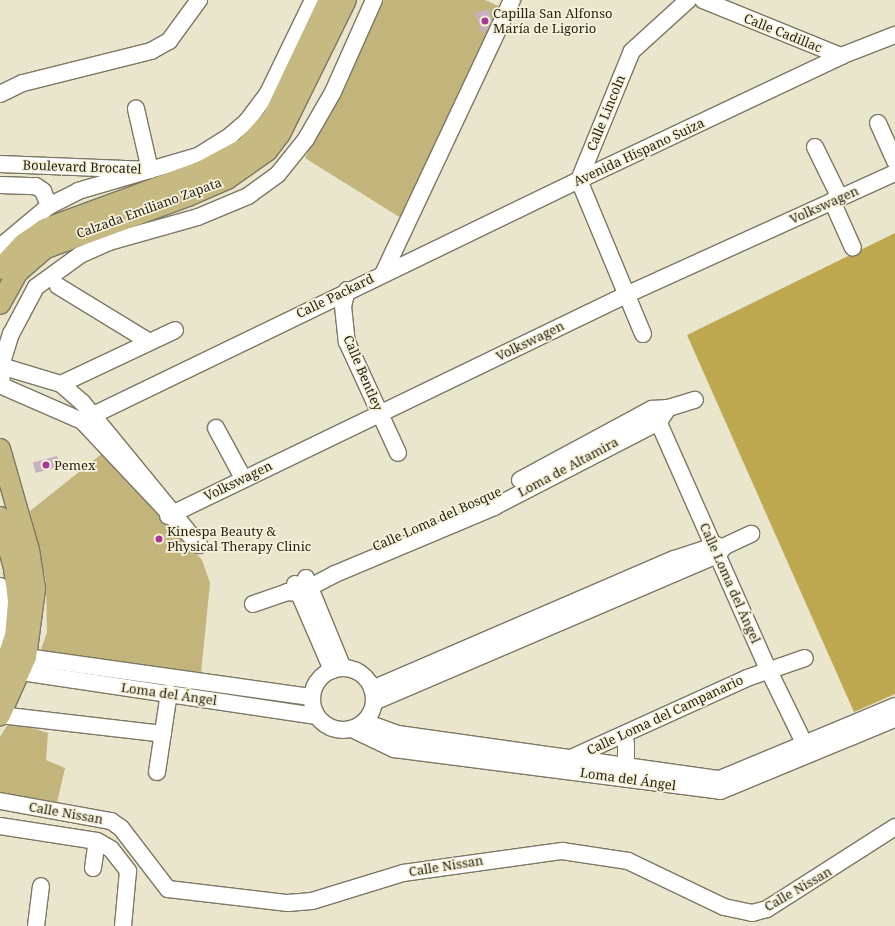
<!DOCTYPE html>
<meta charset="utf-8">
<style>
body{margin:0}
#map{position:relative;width:895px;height:926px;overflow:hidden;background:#eae5cd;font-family:"Noto Serif",serif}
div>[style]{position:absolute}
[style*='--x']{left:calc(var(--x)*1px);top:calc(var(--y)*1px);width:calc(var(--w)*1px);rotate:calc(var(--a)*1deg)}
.green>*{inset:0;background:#c2b47b}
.forest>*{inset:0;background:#bda850}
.building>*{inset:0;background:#c6b1c0;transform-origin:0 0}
.roads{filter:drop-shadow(1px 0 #7c7762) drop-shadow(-1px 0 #7c7762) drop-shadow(0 1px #7c7762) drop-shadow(0 -1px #7c7762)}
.minor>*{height:16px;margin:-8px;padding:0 8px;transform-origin:8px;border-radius:8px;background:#fff}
.minor>.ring{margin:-8px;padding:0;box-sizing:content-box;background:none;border:16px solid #fff;border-radius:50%}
.major>*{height:20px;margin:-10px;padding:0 10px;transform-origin:10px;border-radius:10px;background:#c6b981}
.dots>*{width:11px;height:11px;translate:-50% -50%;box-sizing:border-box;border:2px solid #f8f2da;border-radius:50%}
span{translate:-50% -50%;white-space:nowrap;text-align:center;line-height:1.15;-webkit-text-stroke:3.5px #f8f2da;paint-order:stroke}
.poi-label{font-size:13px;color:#211f16}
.left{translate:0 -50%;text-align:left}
.street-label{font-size:13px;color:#211f16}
</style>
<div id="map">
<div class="green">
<div style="clip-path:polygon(384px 0,485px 0,505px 9px,401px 218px,305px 158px)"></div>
<div style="clip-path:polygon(104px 452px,202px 560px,210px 583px,201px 673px,40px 652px,47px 633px,46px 581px,30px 511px)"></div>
<div style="clip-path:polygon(10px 721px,48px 733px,46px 760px,65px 768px,56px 807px,0 799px,0 737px)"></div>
</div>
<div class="forest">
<div style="clip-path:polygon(895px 233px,895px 694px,854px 712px,687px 335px)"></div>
</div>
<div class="building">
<div style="clip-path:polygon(488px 9px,492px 20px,487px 30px,482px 33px,475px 13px)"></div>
<div style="left:57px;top:456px;width:11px;height:25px;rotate:75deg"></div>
</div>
<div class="roads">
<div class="minor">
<div style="--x:703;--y:0;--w:149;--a:22.1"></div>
<div style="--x:0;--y:94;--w:25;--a:-26"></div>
<div style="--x:23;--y:83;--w:132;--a:-14"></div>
<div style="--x:151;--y:51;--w:21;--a:-29"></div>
<div style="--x:169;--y:41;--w:51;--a:-53.8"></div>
<div style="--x:878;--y:123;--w:42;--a:65.9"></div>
<div style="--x:815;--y:147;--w:57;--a:63.9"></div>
<div style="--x:0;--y:164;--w:150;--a:2.3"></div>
<div style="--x:150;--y:170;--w:63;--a:-102.9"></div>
<div style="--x:0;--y:185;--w:36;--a:2"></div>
<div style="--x:36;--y:186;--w:9;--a:36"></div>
<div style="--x:43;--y:191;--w:16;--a:68"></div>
<div style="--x:832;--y:201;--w:51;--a:65.9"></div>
<div style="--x:0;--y:247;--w:64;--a:-39.9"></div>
<div style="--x:49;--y:206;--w:33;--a:-27"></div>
<div style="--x:78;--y:191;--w:125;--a:-16.3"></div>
<div style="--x:198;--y:156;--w:39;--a:-32"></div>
<div style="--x:231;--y:135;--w:21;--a:-41"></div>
<div style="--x:247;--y:121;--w:35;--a:-53"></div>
<div style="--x:268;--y:93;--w:103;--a:-64.2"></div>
<div style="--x:384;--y:272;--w:301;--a:-64.8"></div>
<div style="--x:58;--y:286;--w:105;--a:31.4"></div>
<div style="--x:347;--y:290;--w:16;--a:104"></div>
<div style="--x:343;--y:306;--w:36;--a:84"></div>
<div style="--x:347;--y:342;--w:122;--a:65.3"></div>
<div style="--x:643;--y:334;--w:167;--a:-112.6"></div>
<div style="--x:579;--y:180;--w:139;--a:-67.7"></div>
<div style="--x:632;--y:51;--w:76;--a:-42.3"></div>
<div style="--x:1;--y:366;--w:63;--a:16.7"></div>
<div style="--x:61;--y:384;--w:28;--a:41"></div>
<div style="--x:82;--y:402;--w:185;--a:50.7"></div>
<div style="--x:199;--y:545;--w:170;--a:-133.3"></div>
<div style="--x:82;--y:421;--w:87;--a:-156.4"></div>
<div style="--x:2;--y:386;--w:20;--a:-93"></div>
<div style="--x:1;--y:366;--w:34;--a:-73"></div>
<div style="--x:11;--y:334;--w:53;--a:-62"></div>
<div style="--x:36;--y:287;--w:54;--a:-36"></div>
<div style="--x:80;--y:255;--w:32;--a:-24"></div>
<div style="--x:109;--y:242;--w:92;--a:-15.7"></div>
<div style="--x:198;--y:217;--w:54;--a:-22.8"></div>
<div style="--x:248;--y:196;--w:37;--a:-36"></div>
<div style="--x:278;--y:174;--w:45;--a:-51.3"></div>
<div style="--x:306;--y:139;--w:54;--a:-60.1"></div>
<div style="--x:333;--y:92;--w:101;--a:-66"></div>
<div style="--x:61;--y:384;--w:126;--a:-25.3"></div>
<div style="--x:654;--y:412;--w:281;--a:66.1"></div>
<div style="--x:768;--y:669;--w:93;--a:64"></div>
<div style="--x:85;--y:419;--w:549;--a:-25.82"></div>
<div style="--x:579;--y:180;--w:290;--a:-25.3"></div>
<div style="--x:841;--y:56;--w:58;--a:-21.3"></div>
<div style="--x:216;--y:428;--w:57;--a:61.6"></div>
<div style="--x:520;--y:480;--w:150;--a:-28.3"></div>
<div style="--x:652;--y:409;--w:16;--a:-4"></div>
<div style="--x:668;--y:408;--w:28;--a:-17"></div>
<div style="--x:168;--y:516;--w:509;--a:-25.76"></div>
<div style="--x:626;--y:295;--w:295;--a:-24.4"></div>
<div style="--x:306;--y:578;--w:97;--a:67.7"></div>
<div style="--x:295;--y:584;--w:94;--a:66.7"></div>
<div style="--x:0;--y:586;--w:55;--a:90"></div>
<div style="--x:253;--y:604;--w:36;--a:-19"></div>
<div style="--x:287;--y:592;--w:12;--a:5"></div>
<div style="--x:299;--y:593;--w:41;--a:-27.8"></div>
<div style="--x:335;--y:574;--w:173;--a:-22.8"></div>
<div style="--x:494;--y:507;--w:186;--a:-27.3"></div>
<div style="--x:659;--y:422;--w:17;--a:-57"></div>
<div style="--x:26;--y:657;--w:289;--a:8"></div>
<div class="ring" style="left:312px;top:668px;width:46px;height:46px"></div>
<div style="--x:21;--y:672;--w:299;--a:8.5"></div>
<div style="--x:372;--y:689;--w:329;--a:-23.3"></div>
<div style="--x:674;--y:559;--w:45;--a:-18"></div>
<div style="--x:374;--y:702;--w:373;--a:-23.2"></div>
<div style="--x:717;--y:555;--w:12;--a:-48"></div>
<div style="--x:725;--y:546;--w:29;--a:-25"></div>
<div style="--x:0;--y:715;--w:164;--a:6.6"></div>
<div style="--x:365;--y:722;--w:35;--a:20"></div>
<div style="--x:398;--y:734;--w:325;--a:8"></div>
<div style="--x:720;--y:779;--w:190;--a:-22.6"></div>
<div style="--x:352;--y:729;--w:47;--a:25.5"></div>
<div style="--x:394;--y:749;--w:329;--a:7.3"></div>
<div style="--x:720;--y:791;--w:189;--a:-22.4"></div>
<div style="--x:626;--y:743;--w:32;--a:90"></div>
<div style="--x:571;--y:758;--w:193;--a:-24.4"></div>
<div style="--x:747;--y:678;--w:61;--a:-19"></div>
<div style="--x:157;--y:772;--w:80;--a:-81.4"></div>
<div style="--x:0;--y:801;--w:113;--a:10.2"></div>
<div style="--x:111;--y:821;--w:12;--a:35"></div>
<div style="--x:121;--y:828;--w:77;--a:52.4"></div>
<div style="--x:168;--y:889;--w:121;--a:6.7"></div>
<div style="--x:288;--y:903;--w:24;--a:-5"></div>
<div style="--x:312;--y:901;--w:95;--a:-17.1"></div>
<div style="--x:403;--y:873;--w:161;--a:-7.9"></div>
<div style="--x:562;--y:851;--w:67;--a:8.6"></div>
<div style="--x:628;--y:861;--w:106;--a:25.6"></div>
<div style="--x:724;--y:907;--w:29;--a:12"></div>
<div style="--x:752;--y:913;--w:16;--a:-15"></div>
<div style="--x:767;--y:909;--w:152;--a:-32.6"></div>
<div style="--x:0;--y:826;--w:98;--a:8.8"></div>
<div style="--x:97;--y:841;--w:16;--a:30"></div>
<div style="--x:111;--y:849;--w:28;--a:52"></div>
<div style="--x:128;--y:871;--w:55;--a:95.2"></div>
<div style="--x:93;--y:868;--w:27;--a:-82"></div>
<div style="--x:36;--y:926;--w:40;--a:-82.9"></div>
</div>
<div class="major">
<div style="--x:0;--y:269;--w:34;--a:-47"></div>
<div style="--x:23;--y:244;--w:27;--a:-34"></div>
<div style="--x:45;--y:229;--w:167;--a:-20.3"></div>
<div style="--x:202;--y:171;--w:49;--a:-28.1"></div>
<div style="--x:245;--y:148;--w:41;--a:-47"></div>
<div style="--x:273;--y:118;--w:131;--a:-64.6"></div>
<div style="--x:0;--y:304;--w:37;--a:-61"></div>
<div style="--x:18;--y:272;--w:37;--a:-41"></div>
<div style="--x:46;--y:248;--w:151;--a:-20.1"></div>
<div style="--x:188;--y:196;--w:43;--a:-23.6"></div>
<div style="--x:227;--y:179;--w:49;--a:-35"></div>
<div style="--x:267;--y:151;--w:21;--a:-53"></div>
<div style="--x:280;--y:134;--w:149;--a:-63.8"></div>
<div style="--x:0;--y:449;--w:105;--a:74"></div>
<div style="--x:29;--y:550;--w:39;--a:81"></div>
<div style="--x:35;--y:589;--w:69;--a:97.5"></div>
<div style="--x:26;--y:657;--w:64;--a:114.1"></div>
<div style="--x:0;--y:517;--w:53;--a:74.6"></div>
<div style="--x:14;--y:568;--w:35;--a:83"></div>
<div style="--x:18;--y:603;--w:33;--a:95"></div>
<div style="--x:15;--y:636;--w:46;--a:108.8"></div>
</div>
</div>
<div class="dots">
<div style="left:485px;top:21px;background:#a83894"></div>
<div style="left:46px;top:465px;background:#a83894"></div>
<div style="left:159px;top:539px;background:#a83894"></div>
</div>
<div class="poi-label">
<span class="left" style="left:493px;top:21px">Capilla San Alfonso<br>María de Ligorio</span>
<span class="left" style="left:54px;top:465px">Pemex</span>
<span class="left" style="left:167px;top:539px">Kinespa Beauty &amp;<br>Physical Therapy Clinic</span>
</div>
<div class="street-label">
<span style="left:783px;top:33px;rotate:22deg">Calle Cadillac</span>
<span style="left:606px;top:113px;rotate:-68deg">Calle Lincoln</span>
<span style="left:639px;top:152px;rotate:-25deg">Avenida Hispano Suiza</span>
<span style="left:82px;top:167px;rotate:2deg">Boulevard Brocatel</span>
<span style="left:824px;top:205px;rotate:-24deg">Volkswagen</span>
<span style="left:149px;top:208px;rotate:-20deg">Calzada Emiliano Zapata</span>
<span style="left:335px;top:296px;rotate:-26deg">Calle Packard</span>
<span style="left:530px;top:341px;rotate:-26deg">Volkswagen</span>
<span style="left:363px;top:373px;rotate:67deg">Calle Bentley</span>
<span style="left:568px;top:467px;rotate:-28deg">Loma de Altamira</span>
<span style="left:238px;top:481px;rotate:-26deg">Volkswagen</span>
<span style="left:437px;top:519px;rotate:-24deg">Calle Loma del Bosque</span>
<span style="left:730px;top:583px;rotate:66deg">Calle Loma del Ángel</span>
<span style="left:169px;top:694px;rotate:8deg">Loma del Ángel</span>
<span style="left:665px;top:715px;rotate:-25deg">Calle Loma del Campanario</span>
<span style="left:628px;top:779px;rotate:8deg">Loma del Ángel</span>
<span style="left:66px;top:813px;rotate:10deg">Calle Nissan</span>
<span style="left:446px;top:866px;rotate:-9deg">Calle Nissan</span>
<span style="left:798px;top:889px;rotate:-30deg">Calle Nissan</span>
</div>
</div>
